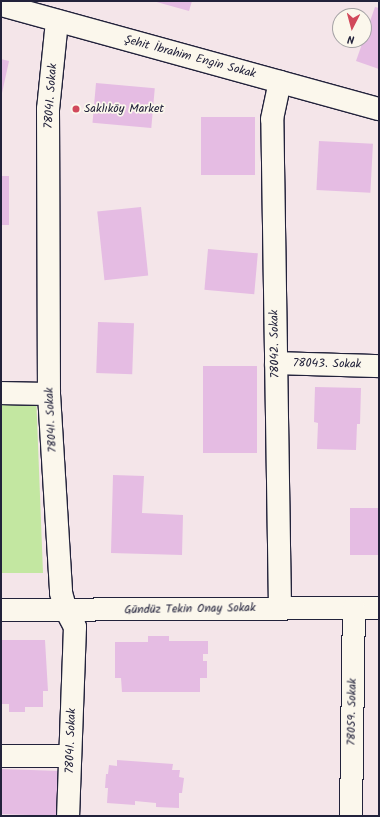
<!DOCTYPE html>
<meta charset="utf-8">
<style>
body{margin:0}
#map{position:relative;width:380px;height:817px;overflow:hidden;background:#f4e5e9;font-family:Kalam,sans-serif}
div>[style]{position:absolute}
[style*='--x']{left:calc(var(--x)*1px);top:calc(var(--y)*1px);width:calc(var(--w)*1px);rotate:calc(var(--a)*1deg)}
.green>*{inset:0;background:#c3e7a1}
.building>*{inset:0;background:#e5bce3;transform-origin:0 0}
.roads{filter:drop-shadow(1px 0 #22223b) drop-shadow(-1px 0 #22223b) drop-shadow(0 1px #22223b) drop-shadow(0 -1px #22223b)}
.street>*{height:22px;margin:-11px;padding:0 11px;transform-origin:11px;border-radius:11px;background:#fbf7ec}
.dots>*{width:11px;height:11px;translate:-50% -50%;box-sizing:border-box;border:2px solid #fbf7ec;border-radius:50%}
span{translate:-50% -50%;white-space:nowrap;text-align:center;line-height:1.15;-webkit-text-stroke:3.5px #fbf7ec;paint-order:stroke}
.street-label{font-size:12px;color:#22223b}
.poi-label{font-size:12px;color:#22223b}
.left{translate:0 -50%;text-align:left}
.frame{position:absolute;inset:0;border:2px solid #22223b;pointer-events:none}
.north{position:absolute;left:332px;top:8px;width:40px;height:40px;box-sizing:border-box;background:#fbf7ec;border:1px solid #a4a2a5;border-radius:50%;rotate:186deg;font-size:11px;font-weight:700;line-height:16px;text-align:center;color:#22223b}
.north::after{content:'';display:block;margin:auto;width:14px;height:18px;background:#d1495b;clip-path:polygon(50% 0,100% 100%,50% 72%,0 100%)}
</style>
<div id="map">
<div class="green">
<div style="clip-path:polygon(36px 393px,43px 573px,1px 573px,1px 394px)"></div>
</div>
<div class="building">
<div style="clip-path:polygon(153px 1px,192px 1px,189px 11px)"></div>
<div style="clip-path:polygon(375px 7px,379px 8px,379px 69px,356px 61px)"></div>
<div style="clip-path:polygon(1px 59px,9px 61px,2px 93px,1px 93px)"></div>
<div style="left:96px;top:83px;width:59px;height:40px;rotate:5deg"></div>
<div style="left:255px;top:117px;width:58px;height:54px;rotate:90deg"></div>
<div style="left:319px;top:141px;width:54px;height:49px;rotate:3deg"></div>
<div style="left:1px;top:176px;width:8px;height:49px"></div>
<div style="left:141px;top:207px;width:69px;height:44px;rotate:84deg"></div>
<div style="left:208px;top:249px;width:50px;height:41px;rotate:5deg"></div>
<div style="left:98px;top:322px;width:36px;height:51px;rotate:2deg"></div>
<div style="left:203px;top:366px;width:54px;height:87px"></div>
<div style="clip-path:polygon(315px 387px,361px 388px,360px 424px,357px 424px,356px 450px,317px 449px,318px 423px,314px 422px)"></div>
<div style="clip-path:polygon(113px 475px,144px 476px,142px 513px,183px 515px,182px 555px,111px 553px)"></div>
<div style="left:379px;top:508px;width:47px;height:29px;rotate:90deg"></div>
<div style="clip-path:polygon(148px 636px,169px 636px,169px 641px,208px 641px,208px 654px,203px 654px,203px 661px,207px 661px,207px 678px,200px 678px,200px 692px,122px 692px,121px 678px,115px 678px,115px 642px,148px 642px)"></div>
<div style="clip-path:polygon(1px 640px,45px 640px,48px 691px,43px 691px,43px 707px,25px 707px,25px 712px,9px 712px,9px 704px,1px 704px)"></div>
<div style="clip-path:polygon(117px 760px,173px 764px,172px 770px,180px 770px,179px 777px,184px 778px,182px 793px,179px 793px,179px 808px,156px 807px,156px 803px,135px 801px,135px 805px,107px 803px,108px 788px,105px 788px,106px 774px,108px 774px,109px 765px,117px 766px)"></div>
<div style="left:1px;top:769px;width:60px;height:45px;rotate:2deg"></div>
</div>
<div class="roads">
<div class="street">
<div style="--x:1;--y:5;--w:392;--a:15.4"></div>
<div style="--x:57;--y:21;--w:88;--a:95.8"></div>
<div style="--x:48;--y:109;--w:285;--a:89.8"></div>
<div style="--x:49;--y:394;--w:199;--a:86.5"></div>
<div style="--x:61;--y:593;--w:18;--a:74"></div>
<div style="--x:66;--y:610;--w:19;--a:62"></div>
<div style="--x:75;--y:627;--w:189;--a:92.1"></div>
<div style="--x:276;--y:363;--w:103;--a:1.7"></div>
<div style="--x:1;--y:393;--w:48;--a:1.2"></div>
<div style="--x:280;--y:608;--w:489;--a:-90.9"></div>
<div style="--x:272;--y:119;--w:38;--a:-78"></div>
<div style="--x:1;--y:610;--w:378;--a:-0.3"></div>
<div style="--x:1;--y:756;--w:69;--a:0"></div>
<div style="--x:351;--y:816;--w:208;--a:-89.2"></div>
</div>
</div>
<div class="dots">
<div style="left:76px;top:109px;background:#d1495b"></div>
</div>
<div class="street-label">
<span style="left:190px;top:57px;rotate:15deg">Şehit İbrahim Engin Sokak</span>
<span style="left:51px;top:96px;rotate:-86deg">78041. Sokak</span>
<span style="left:275px;top:344px;rotate:-91deg">78042. Sokak</span>
<span style="left:327px;top:364px;rotate:1deg">78043. Sokak</span>
<span style="left:51px;top:420px;rotate:-93deg">78041. Sokak</span>
<span style="left:190px;top:609px;rotate:-1deg">Gündüz Tekin Onay Sokak</span>
<span style="left:352px;top:712px;rotate:-89deg">78059. Sokak</span>
<span style="left:71px;top:741px;rotate:-88deg">78041. Sokak</span>
</div>
<div class="poi-label">
<span class="left" style="left:84px;top:109px">Saklıköy Market</span>
</div>
<div class="frame"></div>
<div class="north">N</div>
</div>
